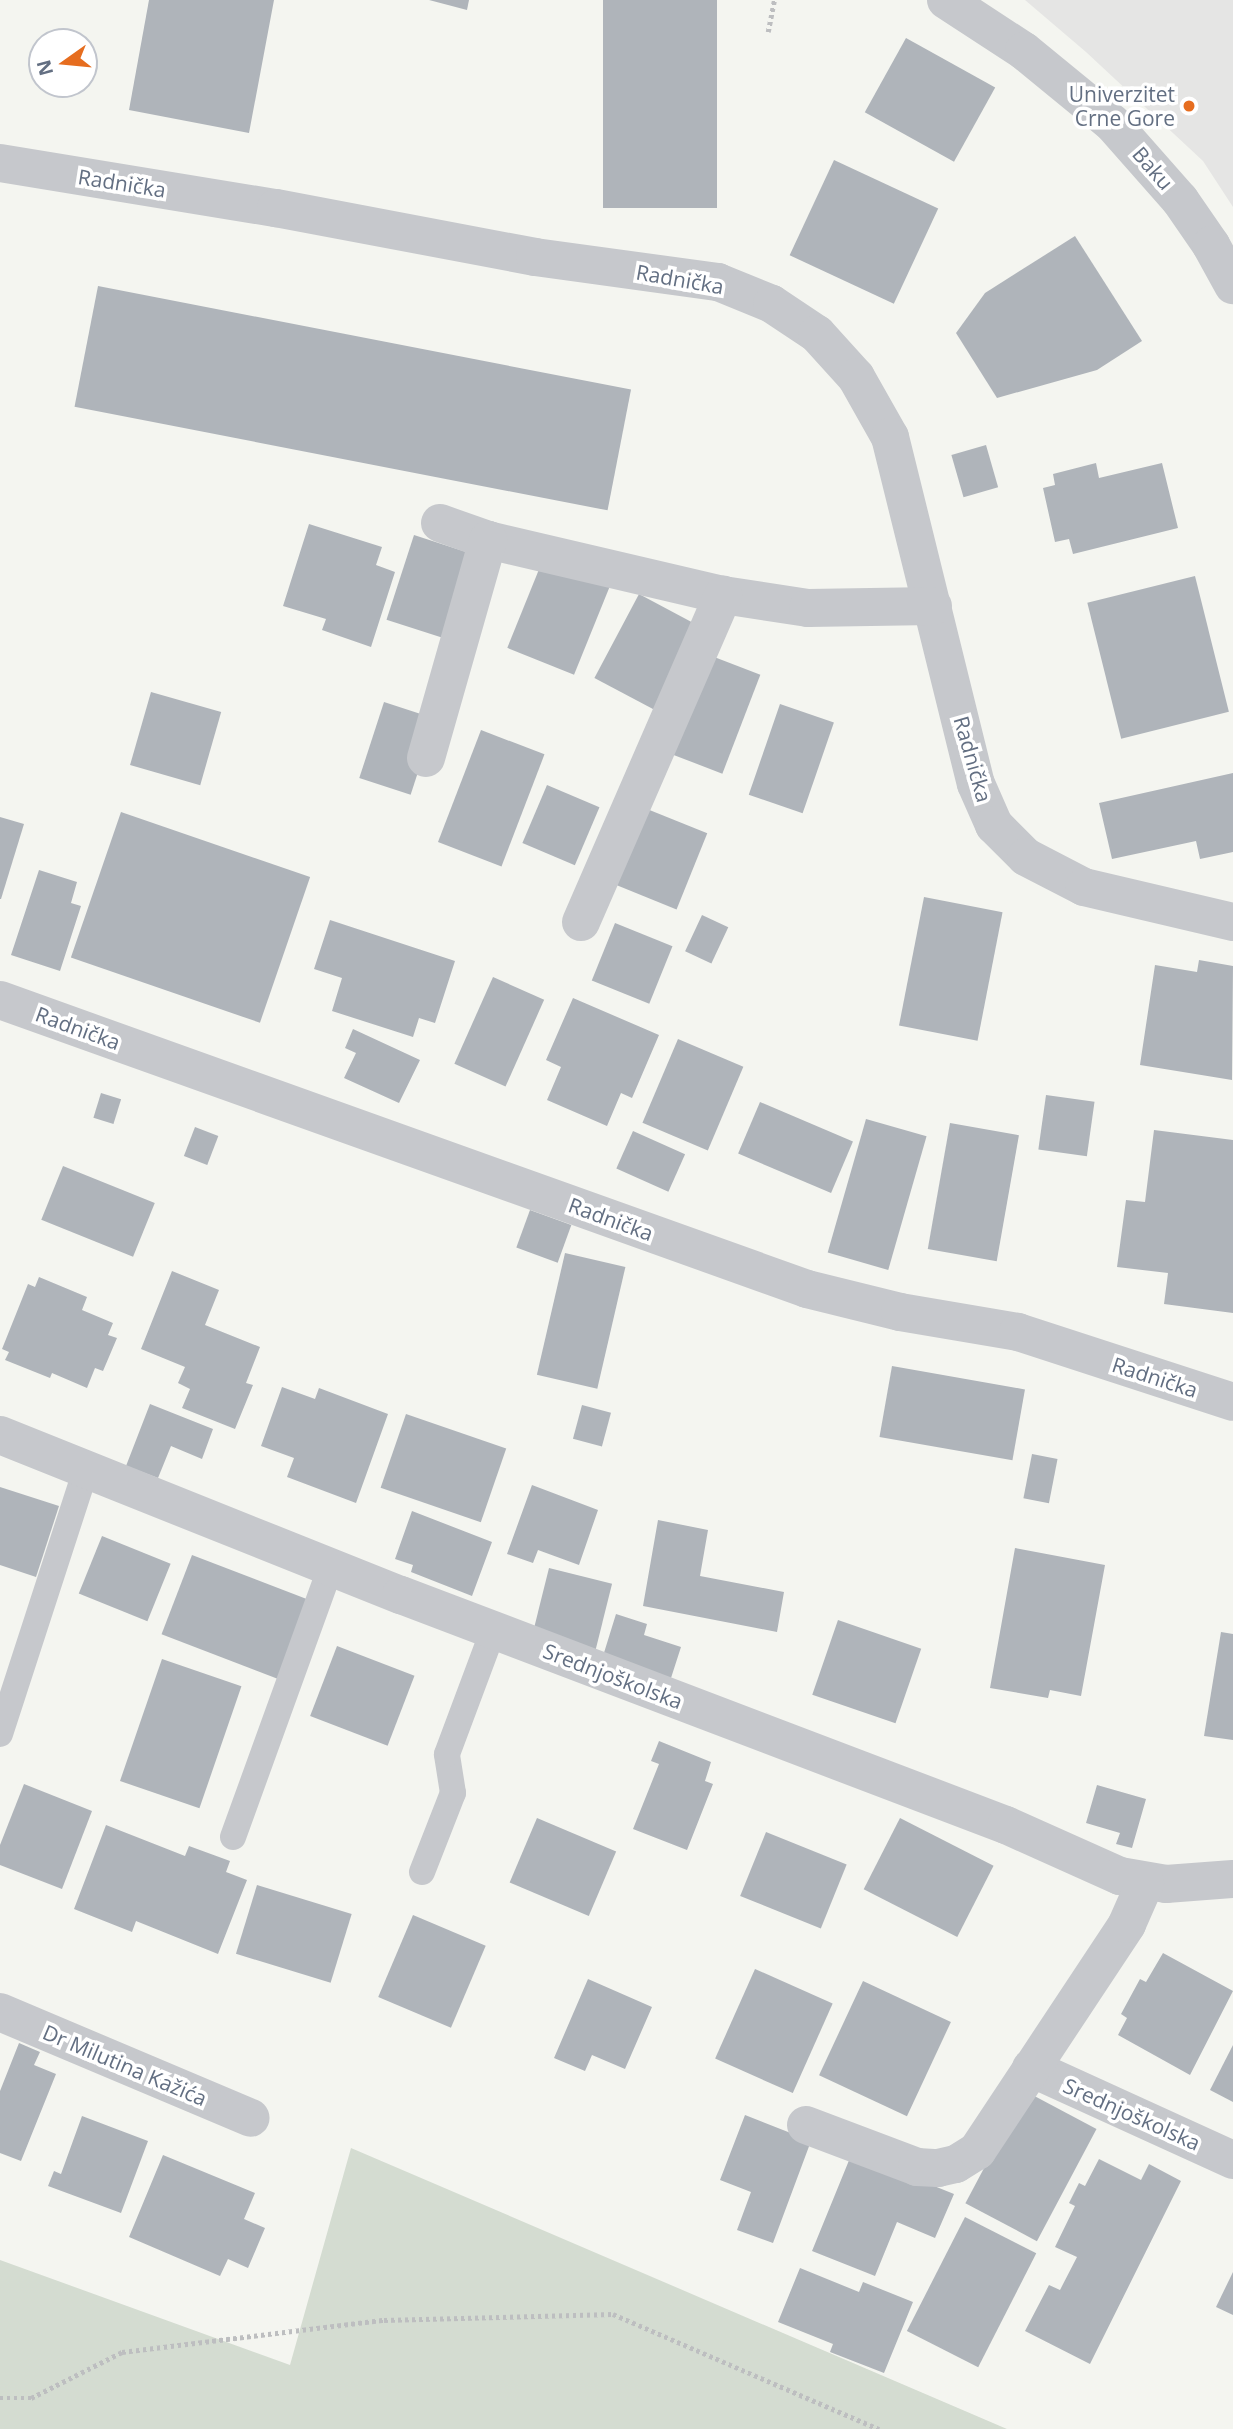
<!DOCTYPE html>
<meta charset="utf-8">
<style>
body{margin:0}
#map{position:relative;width:1233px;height:2429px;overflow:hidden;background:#f4f5f0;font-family:"Open Sans",sans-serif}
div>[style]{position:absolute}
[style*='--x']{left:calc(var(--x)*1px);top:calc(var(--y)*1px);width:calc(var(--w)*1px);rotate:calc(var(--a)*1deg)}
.built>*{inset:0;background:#e5e5e4}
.green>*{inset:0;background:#d4dcd1}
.building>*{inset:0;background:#afb4ba;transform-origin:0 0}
.path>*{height:4.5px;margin-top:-2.25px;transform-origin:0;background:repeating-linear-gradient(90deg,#bdbec0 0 3.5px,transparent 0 7px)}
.lane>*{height:26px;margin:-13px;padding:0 13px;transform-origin:13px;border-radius:13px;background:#c6c8cc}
.street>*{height:38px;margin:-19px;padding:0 19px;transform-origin:19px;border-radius:19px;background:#c6c8cc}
.dots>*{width:19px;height:19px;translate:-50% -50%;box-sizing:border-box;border:4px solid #fff;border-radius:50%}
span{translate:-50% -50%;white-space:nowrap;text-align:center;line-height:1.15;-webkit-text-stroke:7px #fff;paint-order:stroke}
.poi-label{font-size:21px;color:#636f82}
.right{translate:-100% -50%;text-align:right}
.street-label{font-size:21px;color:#636f82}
.north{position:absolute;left:28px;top:28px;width:70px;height:70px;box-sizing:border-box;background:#fff;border:2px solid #c1c5cd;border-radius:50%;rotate:255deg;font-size:19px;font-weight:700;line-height:28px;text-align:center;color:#636f82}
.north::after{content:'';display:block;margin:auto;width:24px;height:32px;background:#e66d1f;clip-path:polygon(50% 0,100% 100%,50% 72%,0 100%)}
</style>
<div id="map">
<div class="built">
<div style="clip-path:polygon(1025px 0,1233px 0,1233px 207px,1203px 161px,1086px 52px)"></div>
</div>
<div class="green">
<div style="clip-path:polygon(351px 2148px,1007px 2429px,0 2429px,0 2260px,290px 2365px)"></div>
</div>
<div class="building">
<div style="clip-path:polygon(149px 0,274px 0,249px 133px,129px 110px)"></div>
<div style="clip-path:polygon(429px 0,469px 0,467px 10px)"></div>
<div style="left:603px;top:0;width:114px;height:208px"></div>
<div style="left:906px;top:38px;width:102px;height:85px;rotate:29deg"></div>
<div style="left:834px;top:160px;width:115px;height:105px;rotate:25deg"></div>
<div style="clip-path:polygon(1075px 236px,1142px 341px,1097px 370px,997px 398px,956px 333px,985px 293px)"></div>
<div style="left:98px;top:286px;width:543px;height:123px;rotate:11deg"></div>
<div style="left:986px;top:445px;width:44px;height:36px;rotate:74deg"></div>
<div style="clip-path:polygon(1096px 463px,1099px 478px,1162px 463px,1178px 528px,1073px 554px,1069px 539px,1055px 542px,1043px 488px,1055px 485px,1053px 474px)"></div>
<div style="clip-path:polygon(309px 524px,382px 547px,376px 565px,395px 572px,371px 647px,322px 630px,326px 619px,283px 606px)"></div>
<div style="left:414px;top:535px;width:63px;height:89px;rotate:18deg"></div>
<div style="left:544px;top:557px;width:72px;height:98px;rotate:22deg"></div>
<div style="left:1195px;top:576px;width:140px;height:111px;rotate:76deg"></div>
<div style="left:639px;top:594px;width:77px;height:95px;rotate:28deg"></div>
<div style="left:709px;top:655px;width:55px;height:106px;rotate:21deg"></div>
<div style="left:151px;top:692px;width:73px;height:76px;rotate:16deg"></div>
<div style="left:384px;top:702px;width:54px;height:80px;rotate:18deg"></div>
<div style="left:780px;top:704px;width:57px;height:96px;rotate:19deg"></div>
<div style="left:481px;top:730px;width:68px;height:120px;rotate:21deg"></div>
<div style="clip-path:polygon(1233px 773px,1233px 852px,1200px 859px,1196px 841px,1112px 859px,1099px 803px)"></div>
<div style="left:547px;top:785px;width:57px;height:63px;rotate:23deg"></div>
<div style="left:647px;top:809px;width:65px;height:82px;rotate:22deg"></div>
<div style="left:121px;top:812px;width:200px;height:154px;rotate:19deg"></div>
<div style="clip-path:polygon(0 817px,24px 824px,1px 899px,0 899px)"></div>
<div style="clip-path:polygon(39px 870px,77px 882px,71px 903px,81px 906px,60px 971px,11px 955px)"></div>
<div style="left:924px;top:897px;width:80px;height:131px;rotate:11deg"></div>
<div style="left:702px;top:915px;width:29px;height:40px;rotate:25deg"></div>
<div style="clip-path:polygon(330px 920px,455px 961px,435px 1023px,419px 1018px,413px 1037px,332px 1011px,342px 978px,314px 969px)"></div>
<div style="left:615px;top:923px;width:62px;height:62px;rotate:22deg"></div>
<div style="clip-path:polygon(1199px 960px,1233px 966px,1232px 1080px,1140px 1065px,1155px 965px,1197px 972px)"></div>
<div style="left:493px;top:977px;width:56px;height:95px;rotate:24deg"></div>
<div style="clip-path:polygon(573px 998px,659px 1035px,632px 1098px,621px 1093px,607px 1126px,547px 1100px,561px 1067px,546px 1060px)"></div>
<div style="clip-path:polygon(353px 1029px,420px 1060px,399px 1103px,344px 1078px,356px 1053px,345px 1048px)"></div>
<div style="left:678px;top:1039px;width:71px;height:91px;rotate:23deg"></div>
<div style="left:101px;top:1093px;width:21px;height:26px;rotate:17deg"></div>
<div style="left:1046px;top:1095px;width:49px;height:55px;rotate:8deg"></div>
<div style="left:760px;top:1102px;width:101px;height:56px;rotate:23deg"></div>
<div style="left:866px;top:1119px;width:63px;height:139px;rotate:16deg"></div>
<div style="left:950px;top:1123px;width:70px;height:128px;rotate:10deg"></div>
<div style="left:195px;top:1127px;width:25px;height:31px;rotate:21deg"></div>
<div style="clip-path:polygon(1154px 1130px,1233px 1140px,1233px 1313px,1164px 1304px,1168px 1273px,1117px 1267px,1126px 1200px,1145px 1202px)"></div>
<div style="left:633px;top:1131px;width:57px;height:41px;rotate:24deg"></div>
<div style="left:63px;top:1166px;width:99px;height:58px;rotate:22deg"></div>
<div style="left:530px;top:1210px;width:44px;height:40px;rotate:20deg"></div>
<div style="left:565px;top:1253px;width:62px;height:125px;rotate:13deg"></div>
<div style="clip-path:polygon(172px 1271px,219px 1290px,205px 1325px,260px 1347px,246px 1383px,253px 1385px,235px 1429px,182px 1408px,190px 1389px,178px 1383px,185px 1367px,141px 1349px)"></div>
<div style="clip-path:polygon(39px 1277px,87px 1297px,82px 1310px,113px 1323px,108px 1335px,117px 1338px,103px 1371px,95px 1368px,87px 1388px,52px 1373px,50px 1378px,5px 1360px,9px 1352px,2px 1349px,28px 1284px,35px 1287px)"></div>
<div style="left:892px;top:1366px;width:135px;height:72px;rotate:10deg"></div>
<div style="clip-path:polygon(282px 1387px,315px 1399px,319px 1388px,388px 1414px,356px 1503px,287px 1477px,294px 1458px,261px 1446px)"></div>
<div style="clip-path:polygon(150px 1404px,213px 1429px,202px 1459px,171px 1446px,158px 1478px,126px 1466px)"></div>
<div style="left:582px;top:1405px;width:30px;height:35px;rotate:15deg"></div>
<div style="left:406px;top:1414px;width:106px;height:78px;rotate:19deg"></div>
<div style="left:1032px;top:1454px;width:26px;height:45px;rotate:11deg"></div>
<div style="clip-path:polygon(532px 1485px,598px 1510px,579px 1565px,538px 1550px,533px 1563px,507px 1554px)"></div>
<div style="clip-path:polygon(0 1487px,59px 1506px,36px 1577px,0 1565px)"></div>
<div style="clip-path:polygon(412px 1511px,492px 1542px,472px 1596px,411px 1572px,413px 1565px,395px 1559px)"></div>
<div style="clip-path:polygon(658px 1520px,708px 1530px,700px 1576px,784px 1592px,777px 1632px,643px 1606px)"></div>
<div style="left:102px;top:1536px;width:74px;height:62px;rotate:22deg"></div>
<div style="clip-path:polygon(1015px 1548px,1105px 1565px,1081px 1696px,1050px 1690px,1048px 1698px,990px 1688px)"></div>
<div style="left:192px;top:1555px;width:127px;height:85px;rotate:21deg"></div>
<div style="left:549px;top:1568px;width:65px;height:69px;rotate:14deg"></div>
<div style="clip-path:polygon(616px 1614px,647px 1624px,644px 1635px,681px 1647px,671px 1678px,603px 1656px)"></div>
<div style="left:838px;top:1620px;width:88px;height:79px;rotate:19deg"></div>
<div style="clip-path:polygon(1221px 1632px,1233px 1634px,1233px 1740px,1204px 1736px)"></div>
<div style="left:337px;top:1646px;width:83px;height:75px;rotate:21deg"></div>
<div style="left:162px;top:1659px;width:84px;height:129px;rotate:19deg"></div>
<div style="clip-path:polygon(659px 1741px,711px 1762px,705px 1781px,713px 1784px,687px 1850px,633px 1829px,659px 1764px,651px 1761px)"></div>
<div style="clip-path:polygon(24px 1784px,92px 1811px,62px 1889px,0 1865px,0 1845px)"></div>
<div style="clip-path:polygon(1097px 1785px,1146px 1799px,1132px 1848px,1116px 1844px,1120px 1833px,1086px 1823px)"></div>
<div style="left:537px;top:1818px;width:86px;height:70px;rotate:23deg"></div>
<div style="left:900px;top:1818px;width:105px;height:80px;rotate:27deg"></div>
<div style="clip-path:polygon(106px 1825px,185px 1856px,189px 1846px,230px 1861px,226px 1872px,247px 1880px,218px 1954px,136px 1921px,132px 1932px,74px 1909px)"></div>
<div style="left:766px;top:1832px;width:87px;height:69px;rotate:22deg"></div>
<div style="left:257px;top:1885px;width:99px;height:72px;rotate:17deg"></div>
<div style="left:413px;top:1915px;width:79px;height:89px;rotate:23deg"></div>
<div style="clip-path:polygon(1163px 1953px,1233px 1991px,1190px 2075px,1118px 2035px,1127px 2018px,1121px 2014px,1140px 1979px,1146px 1982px)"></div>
<div style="left:755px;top:1969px;width:85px;height:98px;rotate:24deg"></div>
<div style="clip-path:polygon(588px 1979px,652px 2007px,625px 2069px,592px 2055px,585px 2071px,554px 2058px)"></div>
<div style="left:863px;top:1981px;width:97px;height:104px;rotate:25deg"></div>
<div style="clip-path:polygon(19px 2043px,40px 2052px,34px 2065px,56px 2074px,21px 2161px,0 2153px,0 2091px)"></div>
<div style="clip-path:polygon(1233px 2045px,1233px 2102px,1210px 2090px)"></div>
<div style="left:1025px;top:2091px;width:81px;height:127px;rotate:28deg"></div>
<div style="clip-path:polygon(745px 2115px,811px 2141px,773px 2243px,737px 2230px,751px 2192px,720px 2180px)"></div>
<div style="clip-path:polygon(82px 2116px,148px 2141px,121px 2213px,48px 2186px,54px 2171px,61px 2174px)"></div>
<div style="clip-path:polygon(852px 2153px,954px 2194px,935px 2238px,897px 2222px,875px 2276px,812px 2251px)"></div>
<div style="clip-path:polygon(163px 2155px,255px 2193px,244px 2219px,265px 2228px,248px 2268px,228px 2259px,220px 2276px,129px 2237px)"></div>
<div style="clip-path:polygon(1099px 2159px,1141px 2180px,1149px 2164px,1181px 2181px,1090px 2364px,1025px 2331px,1049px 2285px,1060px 2290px,1077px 2257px,1055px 2247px,1075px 2206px,1069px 2203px,1079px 2183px,1085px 2186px)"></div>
<div style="left:965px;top:2217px;width:80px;height:128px;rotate:27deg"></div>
<div style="clip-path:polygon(800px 2268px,859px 2292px,863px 2282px,913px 2302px,884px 2373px,830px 2352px,833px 2344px,778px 2322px)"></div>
<div style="clip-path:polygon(1233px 2272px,1233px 2315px,1216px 2307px)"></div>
</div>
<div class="path">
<div style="--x:768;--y:32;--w:33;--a:-79"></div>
<div style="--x:0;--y:2398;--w:31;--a:0"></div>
<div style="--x:31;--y:2398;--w:102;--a:-26.8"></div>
<div style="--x:122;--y:2352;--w:264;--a:-7"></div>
<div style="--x:384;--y:2320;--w:229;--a:-1.5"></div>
<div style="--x:613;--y:2314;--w:290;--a:23.4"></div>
</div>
<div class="lane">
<div style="--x:0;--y:1734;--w:279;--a:-72"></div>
<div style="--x:233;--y:1837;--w:287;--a:-70.1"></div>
<div style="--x:422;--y:1872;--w:85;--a:-68.6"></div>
<div style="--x:453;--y:1793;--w:39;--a:-99"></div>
<div style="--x:447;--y:1754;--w:131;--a:-69.5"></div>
</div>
<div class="street">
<div style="--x:946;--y:0;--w:93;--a:33.2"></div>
<div style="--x:1024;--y:51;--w:114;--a:39.3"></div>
<div style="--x:1112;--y:123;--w:103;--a:48.6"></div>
<div style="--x:1180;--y:200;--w:55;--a:55.4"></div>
<div style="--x:1211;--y:245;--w:46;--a:61.2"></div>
<div style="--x:0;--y:163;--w:280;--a:9.3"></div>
<div style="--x:276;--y:208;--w:264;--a:10.7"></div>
<div style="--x:535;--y:257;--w:185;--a:7.8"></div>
<div style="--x:718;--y:282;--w:58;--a:22.2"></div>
<div style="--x:772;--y:304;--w:54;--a:33.7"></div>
<div style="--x:817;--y:334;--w:58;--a:47.8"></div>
<div style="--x:856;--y:377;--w:69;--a:60.5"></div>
<div style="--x:890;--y:437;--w:357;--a:76.1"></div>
<div style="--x:976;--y:784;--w:45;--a:66.3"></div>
<div style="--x:994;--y:825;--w:45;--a:45"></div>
<div style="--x:1026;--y:857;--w:65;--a:27.3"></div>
<div style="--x:1084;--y:887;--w:153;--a:13.2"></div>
<div style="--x:440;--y:523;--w:51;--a:19.5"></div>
<div style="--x:488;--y:540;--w:241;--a:13.2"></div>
<div style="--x:723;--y:595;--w:86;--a:8.7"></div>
<div style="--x:808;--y:608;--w:125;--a:-0.9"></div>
<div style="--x:426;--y:758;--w:227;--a:-74.1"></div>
<div style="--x:581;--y:922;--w:357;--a:-66.5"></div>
<div style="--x:0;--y:1000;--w:857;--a:19.7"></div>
<div style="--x:807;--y:1289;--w:96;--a:13.9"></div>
<div style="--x:900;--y:1312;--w:120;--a:9.6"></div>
<div style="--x:1018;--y:1332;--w:226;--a:18"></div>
<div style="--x:0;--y:1435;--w:432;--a:21.8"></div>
<div style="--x:401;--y:1595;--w:647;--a:20.82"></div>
<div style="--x:1006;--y:1825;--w:125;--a:24.1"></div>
<div style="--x:1120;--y:1876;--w:47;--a:9.9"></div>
<div style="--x:1166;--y:1884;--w:67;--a:-4.3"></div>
<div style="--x:0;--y:2012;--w:272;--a:22.9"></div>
<div style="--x:1031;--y:2068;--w:222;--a:24.5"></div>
<div style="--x:806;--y:2125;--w:119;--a:20.7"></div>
<div style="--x:917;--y:2167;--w:21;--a:3"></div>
<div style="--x:938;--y:2168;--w:18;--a:-13"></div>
<div style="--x:956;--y:2164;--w:25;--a:-32"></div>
<div style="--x:977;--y:2151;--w:272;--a:-56.5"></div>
<div style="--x:1127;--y:1924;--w:45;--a:-66.3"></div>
</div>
<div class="dots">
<div style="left:1189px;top:106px;background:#e66d1f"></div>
</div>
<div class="poi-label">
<span class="right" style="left:1175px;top:106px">Univerzitet<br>Crne Gore</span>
</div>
<div class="street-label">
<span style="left:1153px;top:168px;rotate:49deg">Baku</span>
<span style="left:122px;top:183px;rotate:9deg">Radnička</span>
<span style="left:680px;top:279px;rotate:10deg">Radnička</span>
<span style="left:973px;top:759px;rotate:74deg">Radnička</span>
<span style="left:78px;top:1028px;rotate:20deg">Radnička</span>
<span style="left:611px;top:1219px;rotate:20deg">Radnička</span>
<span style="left:1155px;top:1377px;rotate:18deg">Radnička</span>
<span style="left:613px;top:1676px;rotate:21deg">Srednjoškolska</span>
<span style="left:125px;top:2065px;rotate:23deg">Dr Milutina Kažića</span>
<span style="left:1132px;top:2114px;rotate:24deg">Srednjoškolska</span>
</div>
<div class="north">N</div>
</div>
